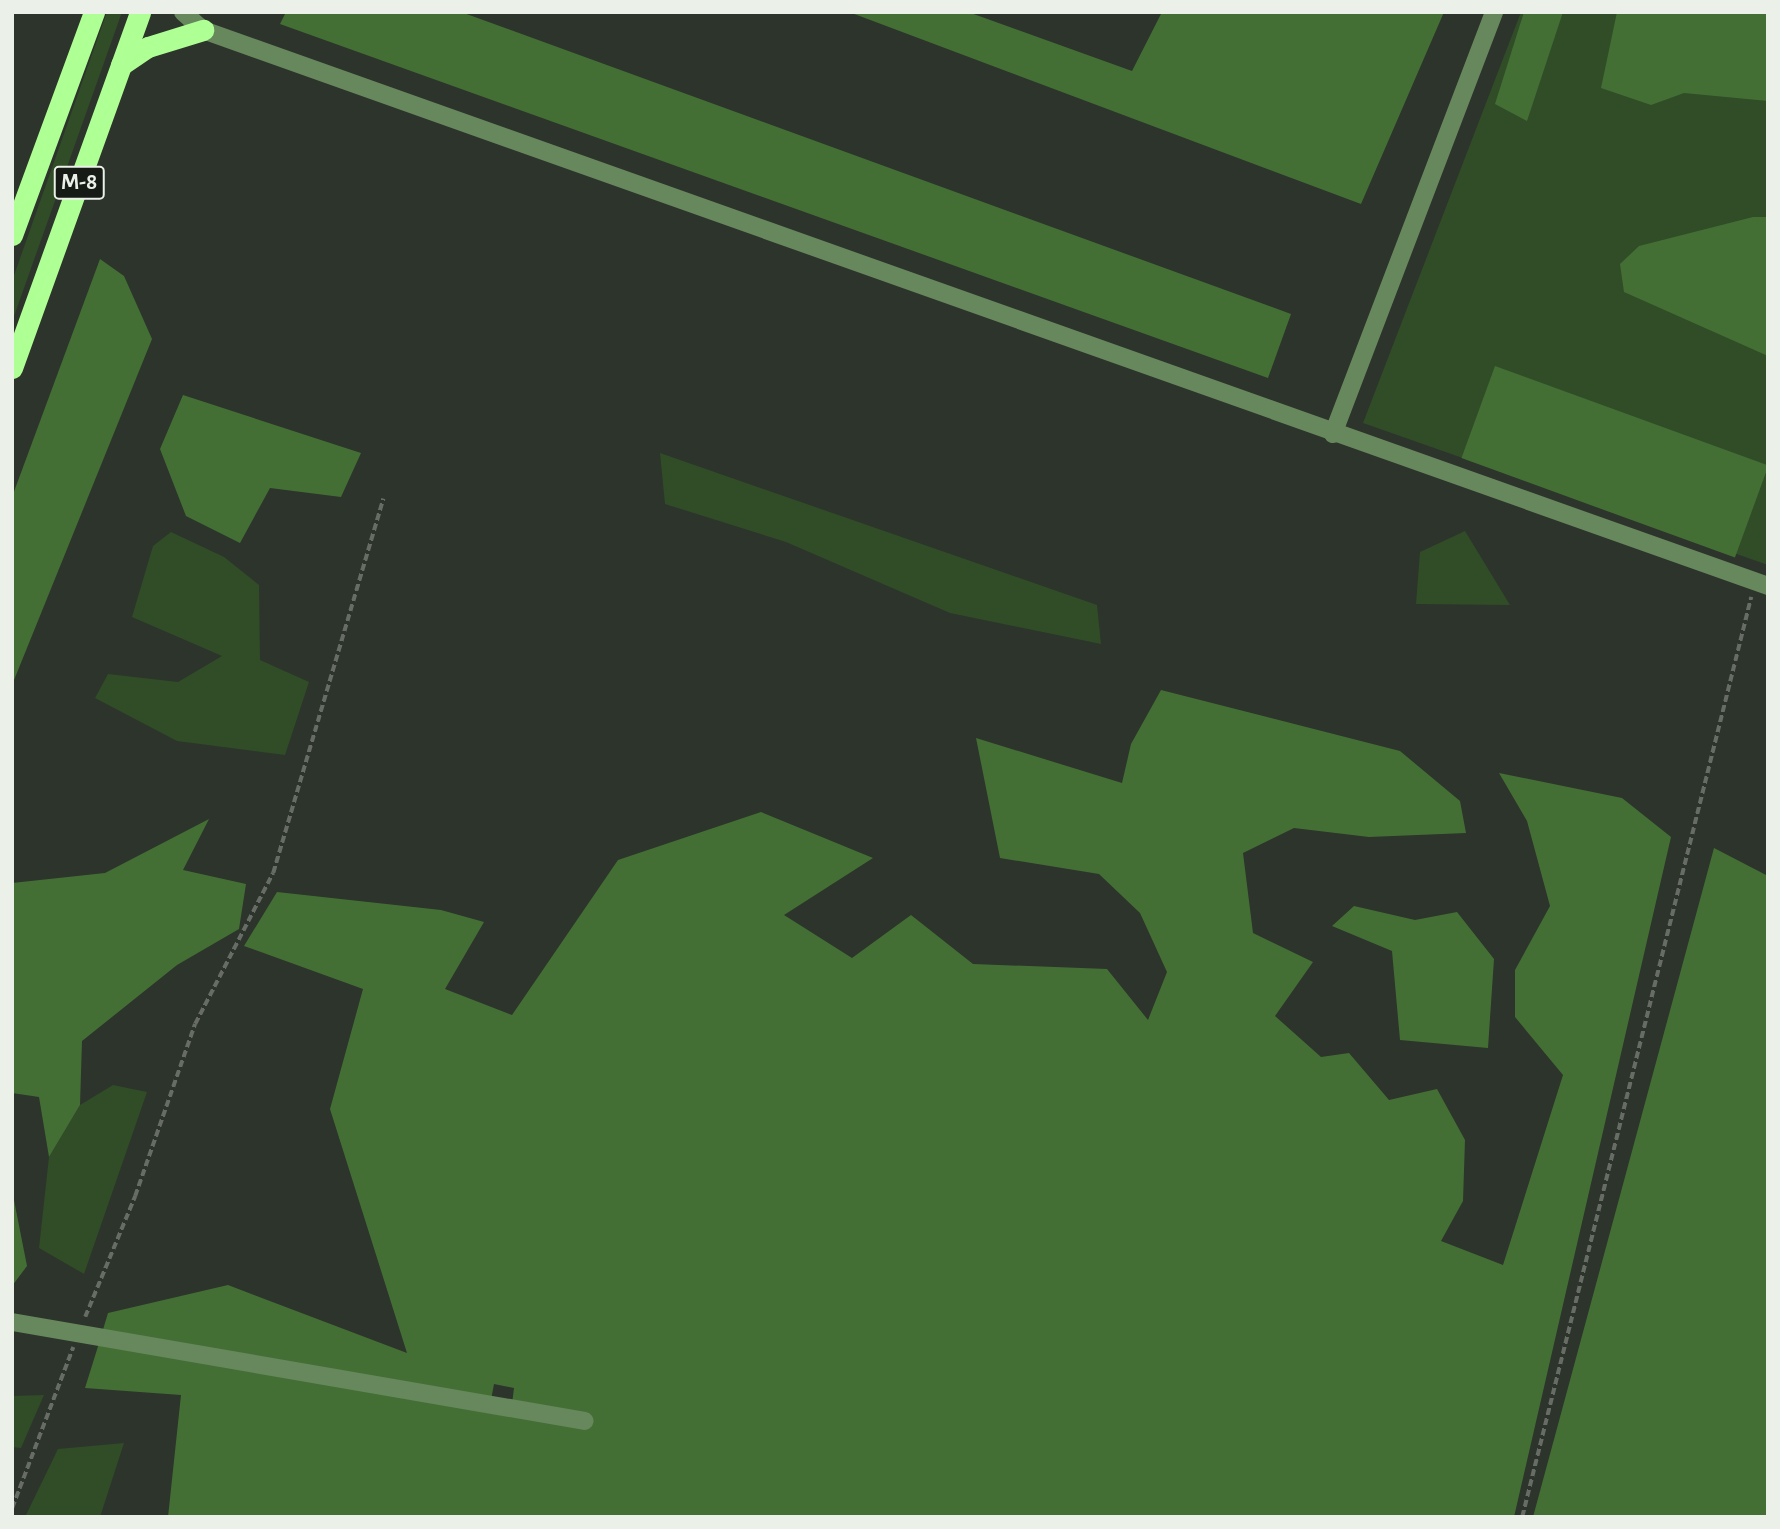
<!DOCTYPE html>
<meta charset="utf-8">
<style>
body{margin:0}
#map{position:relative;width:1780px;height:1529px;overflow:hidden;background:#2d342b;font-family:"Alegreya Sans",sans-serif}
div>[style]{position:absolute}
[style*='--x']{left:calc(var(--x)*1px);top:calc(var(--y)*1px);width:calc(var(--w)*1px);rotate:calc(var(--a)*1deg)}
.green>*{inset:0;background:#304d27}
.forest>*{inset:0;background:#436f35;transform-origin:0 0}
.path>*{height:3.5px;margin-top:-1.75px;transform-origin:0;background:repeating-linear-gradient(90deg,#676d65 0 7px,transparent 0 10.5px)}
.minor>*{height:18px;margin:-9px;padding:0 9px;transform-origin:9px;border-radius:9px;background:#67885d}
.highway>*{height:21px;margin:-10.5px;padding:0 10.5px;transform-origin:10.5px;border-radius:10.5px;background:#aeff94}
span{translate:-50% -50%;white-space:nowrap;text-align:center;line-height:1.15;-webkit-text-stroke:7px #171b16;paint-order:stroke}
.shield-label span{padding:2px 5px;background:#171b16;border:2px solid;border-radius:5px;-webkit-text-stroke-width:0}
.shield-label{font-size:23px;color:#ebf0e9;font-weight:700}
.frame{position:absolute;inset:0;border:14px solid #ebf0e9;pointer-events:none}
</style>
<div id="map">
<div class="green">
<div style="clip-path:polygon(107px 12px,122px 12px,12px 322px,12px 281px)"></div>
<div style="clip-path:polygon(1521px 12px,1768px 12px,1768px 565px,1363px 423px)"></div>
<div style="clip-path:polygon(660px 453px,1097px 605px,1101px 644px,950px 613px,786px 542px,665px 504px)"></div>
<div style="clip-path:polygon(1465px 531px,1510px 605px,1416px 604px,1420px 552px)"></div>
<div style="clip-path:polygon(171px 532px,224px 557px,259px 585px,260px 660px,309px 682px,285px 755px,177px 741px,95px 698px,108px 674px,178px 682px,222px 656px,132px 617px,153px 546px)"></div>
<div style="clip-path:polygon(113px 1085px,147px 1092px,84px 1274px,39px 1248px,49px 1157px,80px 1105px)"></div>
<div style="clip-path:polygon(44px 1395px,21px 1448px,12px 1447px,12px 1396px)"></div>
<div style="clip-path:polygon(124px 1443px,100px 1517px,25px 1517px,58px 1449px)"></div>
</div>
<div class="forest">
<div style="clip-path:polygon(286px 12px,461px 12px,1291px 314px,1268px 378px,280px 24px)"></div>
<div style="clip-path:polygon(849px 12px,968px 12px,1132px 71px,1162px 12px,1444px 12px,1361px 204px)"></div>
<div style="clip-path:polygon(1524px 12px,1563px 12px,1527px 121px,1495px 104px)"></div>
<div style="clip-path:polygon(1617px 12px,1768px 12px,1768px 101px,1684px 93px,1651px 105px,1601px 88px)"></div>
<div style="clip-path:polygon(1753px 217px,1768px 217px,1768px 356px,1624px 292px,1620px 264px,1639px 246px)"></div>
<div style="clip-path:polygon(100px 259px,124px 276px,152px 339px,12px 685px,12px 497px)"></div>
<div style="left:1495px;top:366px;width:291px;height:98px;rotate:20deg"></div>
<div style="clip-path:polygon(183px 395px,361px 453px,341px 497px,270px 488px,240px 543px,186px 516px,160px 449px)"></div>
<div style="clip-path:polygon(1161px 690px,1400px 751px,1460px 801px,1466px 833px,1369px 837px,1294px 828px,1243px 853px,1253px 933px,1313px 962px,1275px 1016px,1321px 1057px,1349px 1053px,1389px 1100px,1437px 1089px,1465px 1140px,1463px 1201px,1441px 1241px,1503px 1265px,1563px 1075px,1515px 1017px,1515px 970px,1550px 906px,1527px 821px,1499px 773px,1622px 798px,1671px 837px,1514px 1517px,168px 1517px,181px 1395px,85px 1388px,100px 1340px,512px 1404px,514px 1388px,494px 1384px,491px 1400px,102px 1333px,108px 1313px,228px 1285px,407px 1353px,330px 1109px,363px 989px,244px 946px,277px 892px,441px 910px,484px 922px,445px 989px,512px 1015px,618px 860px,761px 812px,873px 858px,784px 915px,852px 958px,911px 915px,973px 964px,1107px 969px,1148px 1020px,1167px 972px,1140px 913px,1099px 874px,1000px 858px,976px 738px,1122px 783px,1131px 744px)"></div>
<div style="clip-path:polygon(209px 819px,183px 870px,246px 884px,239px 929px,177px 965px,82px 1041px,80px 1105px,49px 1157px,39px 1097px,12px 1093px,12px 883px,105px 873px)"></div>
<div style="clip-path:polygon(1714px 848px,1768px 876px,1768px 1517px,1533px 1517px)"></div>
<div style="clip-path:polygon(1354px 906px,1415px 920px,1457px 912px,1494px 959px,1488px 1048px,1400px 1040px,1392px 951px,1332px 926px)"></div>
<div style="clip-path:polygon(12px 1190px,27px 1266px,12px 1286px)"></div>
</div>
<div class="path">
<div style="--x:85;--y:1317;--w:131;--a:-67.5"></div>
<div style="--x:135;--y:1196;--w:182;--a:-70.8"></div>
<div style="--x:195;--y:1024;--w:170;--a:-62.7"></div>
<div style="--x:273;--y:873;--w:390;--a:-73.6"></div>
<div style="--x:12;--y:1508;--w:172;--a:-69.2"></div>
<div style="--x:1522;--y:1517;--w:948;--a:-76.02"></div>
</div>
<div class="minor">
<div style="--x:183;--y:12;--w:27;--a:42"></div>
<div style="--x:203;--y:30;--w:1661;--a:19.56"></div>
<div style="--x:1333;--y:434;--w:452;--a:-69.1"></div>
<div style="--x:12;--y:1322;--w:581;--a:9.8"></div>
</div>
<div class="highway">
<div style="--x:121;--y:65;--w:32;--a:-34"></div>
<div style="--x:148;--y:47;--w:58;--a:-17.2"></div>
<div style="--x:12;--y:235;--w:238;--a:-69.8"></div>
<div style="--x:12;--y:368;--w:378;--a:-70.2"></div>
</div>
<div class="shield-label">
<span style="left:79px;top:183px">М-8</span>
</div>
<div class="frame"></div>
</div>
